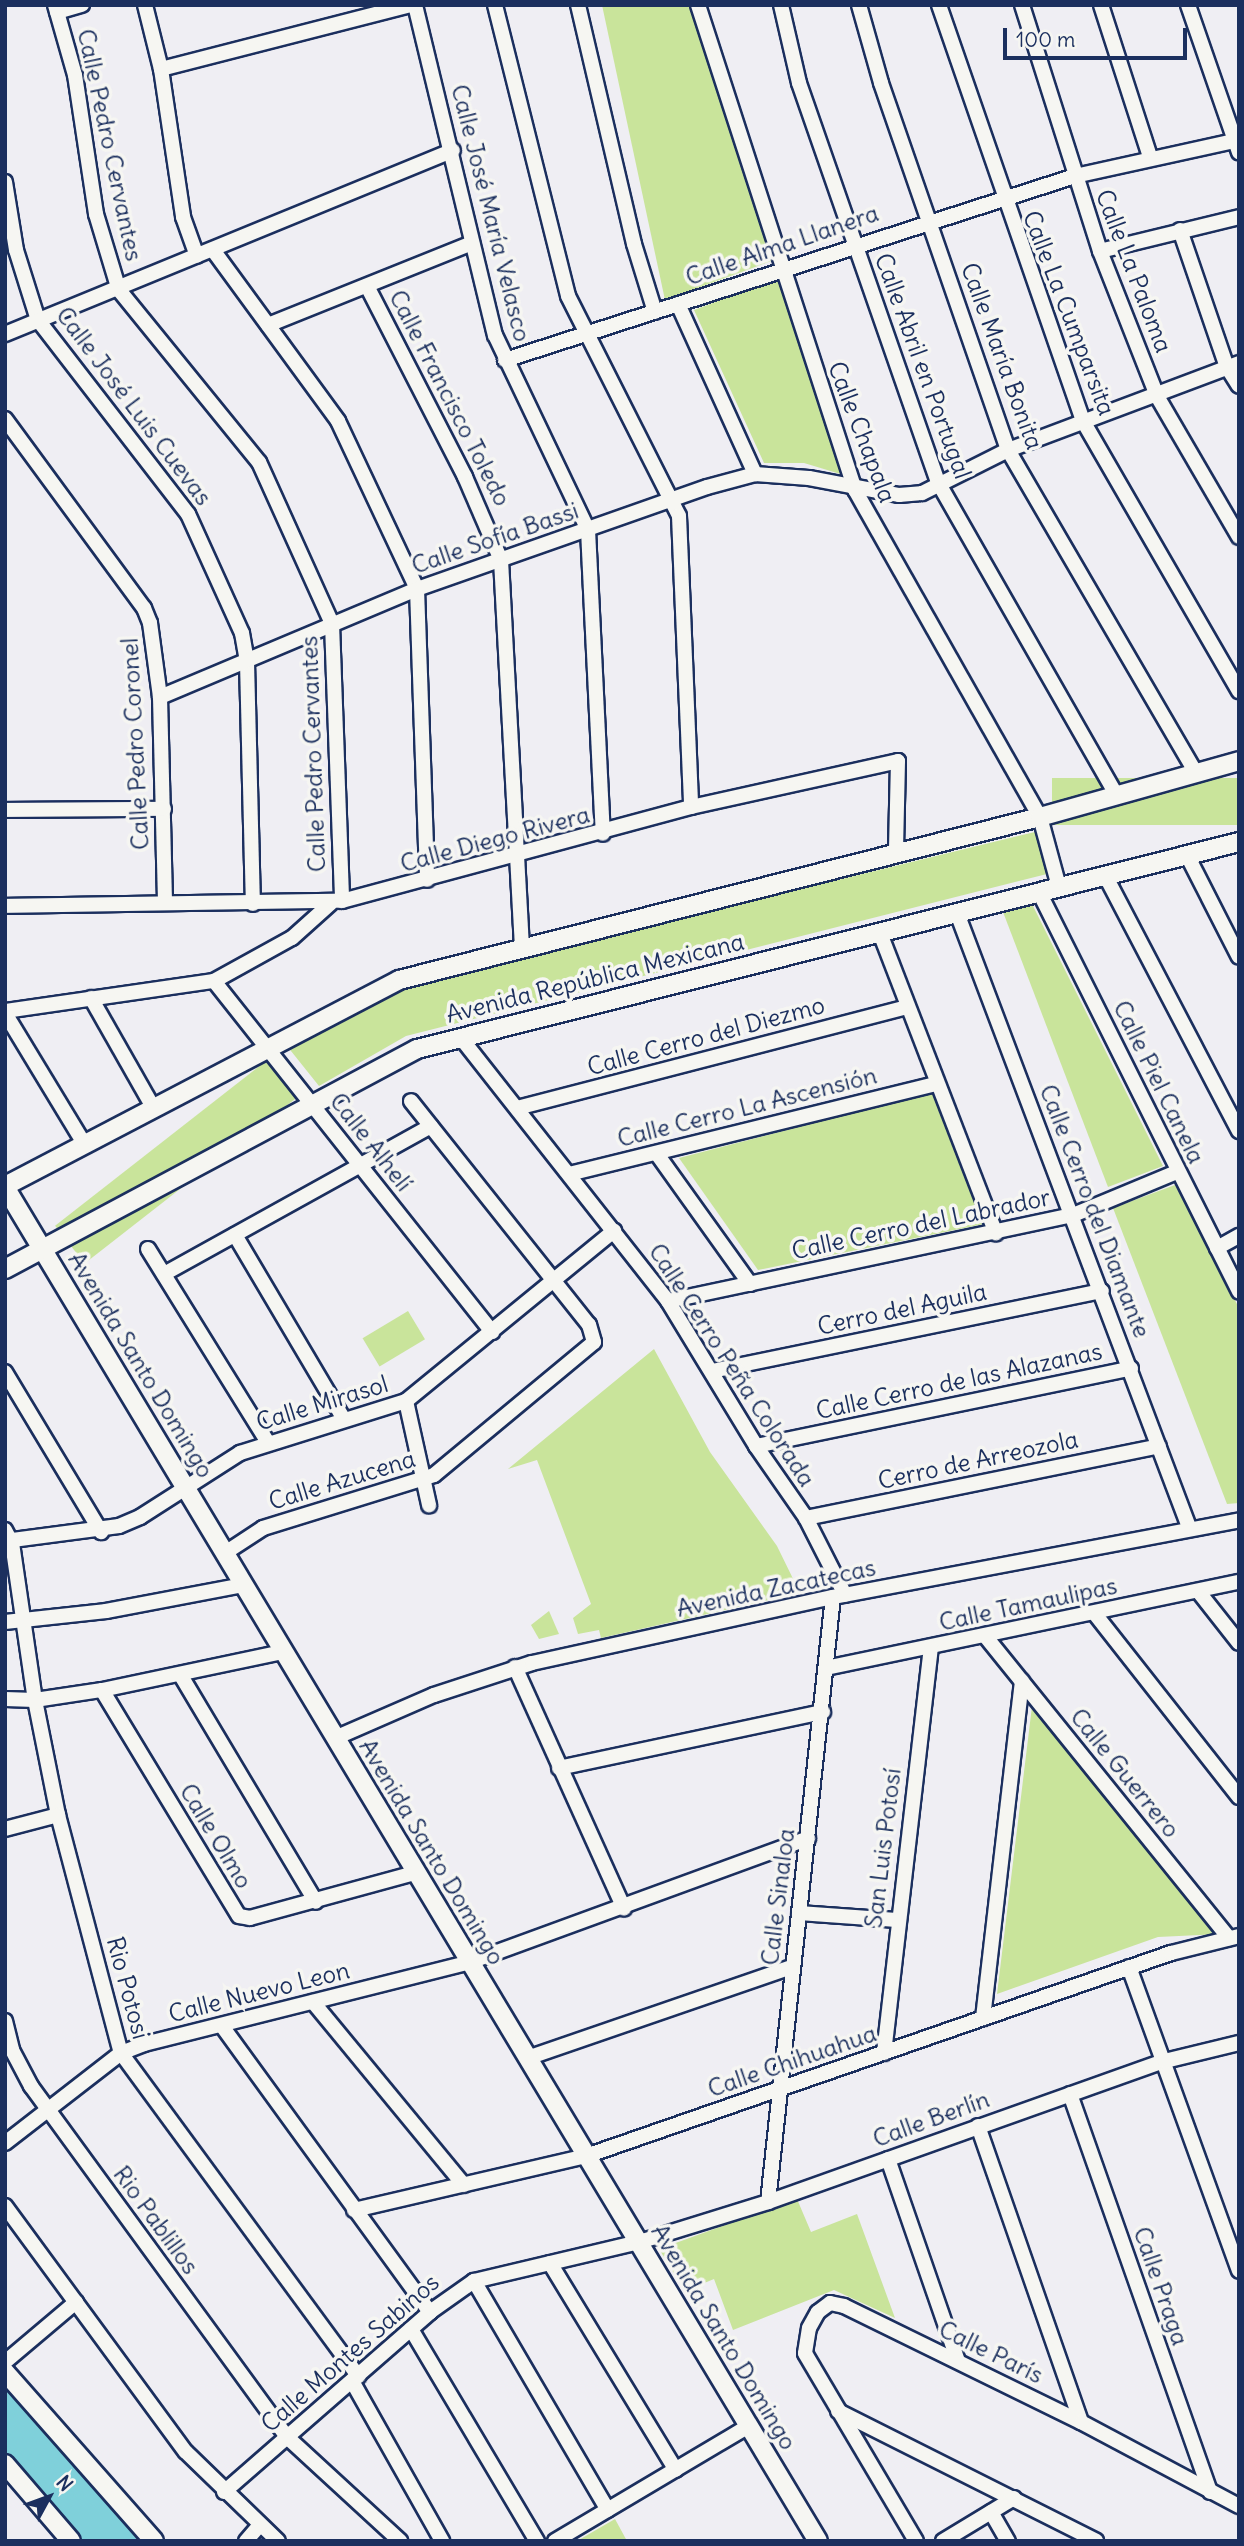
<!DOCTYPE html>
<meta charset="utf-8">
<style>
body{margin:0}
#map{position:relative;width:1244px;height:2546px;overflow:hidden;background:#efeef3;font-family:Delius,sans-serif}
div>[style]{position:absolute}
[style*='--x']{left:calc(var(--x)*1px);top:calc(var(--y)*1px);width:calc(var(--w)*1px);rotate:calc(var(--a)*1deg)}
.green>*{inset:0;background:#c9e49b;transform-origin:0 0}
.water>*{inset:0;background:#7fd0da}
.roads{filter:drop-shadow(2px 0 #1b2f5e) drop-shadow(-2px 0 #1b2f5e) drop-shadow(0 2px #1b2f5e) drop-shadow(0 -2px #1b2f5e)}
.minor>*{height:14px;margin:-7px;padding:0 7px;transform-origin:7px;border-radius:7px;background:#f6f6f2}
.major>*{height:18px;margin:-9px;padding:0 9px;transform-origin:9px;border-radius:9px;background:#f6f6f2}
span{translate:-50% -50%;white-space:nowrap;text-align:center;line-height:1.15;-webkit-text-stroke:7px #f6f6f2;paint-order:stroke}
.street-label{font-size:24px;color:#1b2f5e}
.frame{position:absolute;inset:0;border:7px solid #1b2f5e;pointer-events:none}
.north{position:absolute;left:14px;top:2462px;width:70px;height:70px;-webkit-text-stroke:5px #f6f6f2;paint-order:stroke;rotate:49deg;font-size:19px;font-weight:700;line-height:28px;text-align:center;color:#1b2f5e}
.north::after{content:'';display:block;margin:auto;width:24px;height:32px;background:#1b2f5e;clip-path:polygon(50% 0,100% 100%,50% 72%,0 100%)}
.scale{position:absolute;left:1003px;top:28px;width:184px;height:32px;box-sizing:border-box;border:4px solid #1b2f5e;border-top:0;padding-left:9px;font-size:21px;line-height:24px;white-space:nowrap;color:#1b2f5e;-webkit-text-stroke:5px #f6f6f2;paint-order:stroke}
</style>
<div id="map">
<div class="green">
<div style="clip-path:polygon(602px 5px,696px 5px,774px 260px,665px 300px)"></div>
<div style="clip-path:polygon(780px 278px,847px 476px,804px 463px,764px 463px,694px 310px)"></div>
<div style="left:1239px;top:778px;width:47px;height:187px;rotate:90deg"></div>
<div style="clip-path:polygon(1039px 831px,1047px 874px,406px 1036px,319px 1086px,287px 1046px,394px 988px)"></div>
<div style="clip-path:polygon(1031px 902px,1163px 1166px,1108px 1187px,1003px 912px)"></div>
<div style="left:271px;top:1057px;width:48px;height:274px;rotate:52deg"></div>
<div style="clip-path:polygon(934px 1092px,984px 1224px,758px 1270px,679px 1158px)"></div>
<div style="clip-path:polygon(1175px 1185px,1239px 1308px,1239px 1503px,1227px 1504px,1113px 1208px)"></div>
<div style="left:408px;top:1311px;width:33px;height:53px;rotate:59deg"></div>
<div style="clip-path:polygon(654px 1349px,710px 1452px,777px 1546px,800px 1593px,601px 1638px,599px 1630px,578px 1634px,573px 1618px,591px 1604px,537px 1460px,508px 1469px)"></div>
<div style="clip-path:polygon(549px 1611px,559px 1634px,539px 1639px,531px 1625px)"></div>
<div style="clip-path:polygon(1033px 1698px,1221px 1934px,1158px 1937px,997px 1994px)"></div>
<div style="clip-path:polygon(797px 2199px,811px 2232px,857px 2214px,895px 2318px,834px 2290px,733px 2330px,714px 2279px,685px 2291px,659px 2249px)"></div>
<div style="clip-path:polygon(615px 2519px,627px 2541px,577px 2541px)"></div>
</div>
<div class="water">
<div style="clip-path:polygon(5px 2372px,154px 2541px,71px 2541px,5px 2464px)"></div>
</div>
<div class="roads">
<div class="minor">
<div style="--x:55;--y:5;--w:73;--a:74.1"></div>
<div style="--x:75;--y:75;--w:141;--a:81.4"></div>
<div style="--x:96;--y:214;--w:79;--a:73.2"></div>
<div style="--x:119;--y:290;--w:222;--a:50.9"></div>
<div style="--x:259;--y:462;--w:178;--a:65.7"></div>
<div style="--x:332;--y:624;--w:277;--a:87.9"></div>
<div style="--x:145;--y:5;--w:66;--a:76"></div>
<div style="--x:161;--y:69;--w:150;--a:81.5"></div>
<div style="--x:183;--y:217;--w:41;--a:70.3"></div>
<div style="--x:415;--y:5;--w:340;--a:76.4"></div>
<div style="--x:495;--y:335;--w:216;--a:64.5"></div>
<div style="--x:588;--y:530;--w:304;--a:87.2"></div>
<div style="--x:495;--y:5;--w:300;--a:75.9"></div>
<div style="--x:568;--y:296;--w:246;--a:63.2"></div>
<div style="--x:679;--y:516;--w:291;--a:87.6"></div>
<div style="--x:578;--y:5;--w:245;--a:76.8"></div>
<div style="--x:634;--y:244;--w:71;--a:72.8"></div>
<div style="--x:698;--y:5;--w:510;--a:72.06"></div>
<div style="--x:855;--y:490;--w:376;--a:60.5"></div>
<div style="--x:1040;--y:817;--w:73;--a:74.8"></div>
<div style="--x:781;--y:5;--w:80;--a:77"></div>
<div style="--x:799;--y:83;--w:425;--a:70.8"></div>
<div style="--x:939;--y:484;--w:357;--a:60.3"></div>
<div style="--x:859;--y:5;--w:81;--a:74.2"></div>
<div style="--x:881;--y:83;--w:388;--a:70.9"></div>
<div style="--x:1008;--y:450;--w:374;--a:59.8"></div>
<div style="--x:939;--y:5;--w:440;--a:70.9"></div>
<div style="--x:1083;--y:421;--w:312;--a:60"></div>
<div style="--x:1022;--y:5;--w:258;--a:72.4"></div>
<div style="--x:1100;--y:251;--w:156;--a:68.5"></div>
<div style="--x:1157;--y:396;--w:163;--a:59.8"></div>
<div style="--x:1101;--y:5;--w:160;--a:72.1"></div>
<div style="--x:1188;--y:5;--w:156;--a:70.9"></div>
<div style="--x:57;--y:12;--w:26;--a:-16"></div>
<div style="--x:161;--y:69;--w:258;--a:-14.4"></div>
<div style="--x:5;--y:182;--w:69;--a:80.8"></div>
<div style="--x:16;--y:250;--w:73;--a:72.6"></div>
<div style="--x:38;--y:320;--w:245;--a:52.3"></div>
<div style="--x:188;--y:514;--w:131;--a:65.6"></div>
<div style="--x:242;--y:633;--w:29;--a:80"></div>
<div style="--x:247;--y:662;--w:242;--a:88.6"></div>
<div style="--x:1180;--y:230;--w:145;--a:71.1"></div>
<div style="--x:1227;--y:367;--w:22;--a:58"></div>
<div style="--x:213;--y:250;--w:212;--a:53.8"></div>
<div style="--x:338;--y:421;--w:186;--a:64.8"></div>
<div style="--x:417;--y:589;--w:291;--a:88"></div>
<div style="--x:1100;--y:251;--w:143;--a:-13.7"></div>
<div style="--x:367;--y:286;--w:215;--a:62.8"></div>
<div style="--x:465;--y:477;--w:90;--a:66.6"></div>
<div style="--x:501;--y:560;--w:390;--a:86.9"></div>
<div style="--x:678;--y:304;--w:187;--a:65.6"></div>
<div style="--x:268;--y:325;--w:220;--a:-21.9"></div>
<div style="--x:5;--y:334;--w:484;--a:-22.3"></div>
<div style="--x:505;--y:360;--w:599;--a:-17.89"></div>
<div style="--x:1075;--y:176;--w:168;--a:-12.4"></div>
<div style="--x:5;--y:419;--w:235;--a:53.7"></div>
<div style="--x:144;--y:608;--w:16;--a:68"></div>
<div style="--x:150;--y:623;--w:75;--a:82.3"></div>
<div style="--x:160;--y:697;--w:206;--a:88.6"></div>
<div style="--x:160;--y:697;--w:279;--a:-22.8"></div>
<div style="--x:417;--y:589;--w:307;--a:-19.4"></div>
<div style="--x:707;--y:487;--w:50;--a:-15.2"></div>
<div style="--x:755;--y:474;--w:54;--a:4.2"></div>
<div style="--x:809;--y:478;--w:92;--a:10.7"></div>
<div style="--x:899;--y:495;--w:23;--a:-5"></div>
<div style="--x:922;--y:493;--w:96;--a:-26.6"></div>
<div style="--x:1008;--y:450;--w:247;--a:-20.6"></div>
<div style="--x:5;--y:810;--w:159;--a:-0.4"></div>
<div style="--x:1187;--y:855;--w:114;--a:63"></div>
<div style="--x:1105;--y:875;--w:289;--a:62.4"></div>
<div style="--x:1039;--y:892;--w:447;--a:63.4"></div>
<div style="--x:5;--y:906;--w:337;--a:-0.9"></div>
<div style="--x:342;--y:901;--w:361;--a:-15.1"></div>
<div style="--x:691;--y:807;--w:212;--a:-12.5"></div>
<div style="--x:898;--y:761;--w:90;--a:91.3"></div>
<div style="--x:957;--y:913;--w:656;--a:69.3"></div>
<div style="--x:880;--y:933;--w:322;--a:68.9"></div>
<div style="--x:214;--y:981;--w:448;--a:51.6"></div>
<div style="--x:91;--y:998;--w:125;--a:60.4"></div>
<div style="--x:5;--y:1011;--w:211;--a:-8.2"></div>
<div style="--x:214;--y:981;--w:89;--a:-28.9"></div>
<div style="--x:292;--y:938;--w:52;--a:-41.9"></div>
<div style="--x:5;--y:1013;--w:154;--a:58.8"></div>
<div style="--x:461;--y:1038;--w:335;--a:51.8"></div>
<div style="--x:668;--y:1301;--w:170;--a:58.7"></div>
<div style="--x:756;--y:1446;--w:88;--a:55.2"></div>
<div style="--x:806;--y:1518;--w:86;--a:63.1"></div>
<div style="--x:517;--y:1108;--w:403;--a:-14.5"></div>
<div style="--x:657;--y:1154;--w:160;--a:54.4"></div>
<div style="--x:569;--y:1174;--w:378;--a:-13.8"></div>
<div style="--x:235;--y:1235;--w:214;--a:59.4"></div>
<div style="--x:1217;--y:1248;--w:25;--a:-29"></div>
<div style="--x:148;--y:1249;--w:226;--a:58.2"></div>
<div style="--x:164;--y:1274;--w:305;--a:-29"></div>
<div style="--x:668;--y:1301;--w:414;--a:-12"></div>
<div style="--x:1073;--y:1215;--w:113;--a:-22.5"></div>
<div style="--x:712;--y:1371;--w:398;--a:-11.6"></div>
<div style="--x:5;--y:1372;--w:187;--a:59"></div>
<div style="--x:406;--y:1401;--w:107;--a:77.5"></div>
<div style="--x:756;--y:1446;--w:383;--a:-11.7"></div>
<div style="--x:806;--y:1518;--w:360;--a:-11.5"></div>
<div style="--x:5;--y:1530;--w:15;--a:62"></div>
<div style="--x:12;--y:1543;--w:159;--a:81.7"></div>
<div style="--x:35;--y:1700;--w:117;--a:78.7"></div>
<div style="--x:58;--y:1815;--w:246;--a:75.2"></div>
<div style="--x:121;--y:2053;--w:401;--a:53.7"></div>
<div style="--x:5;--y:1541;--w:115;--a:-7.5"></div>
<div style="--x:119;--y:1526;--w:23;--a:-23"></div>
<div style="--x:140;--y:1517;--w:119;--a:-32.6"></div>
<div style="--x:240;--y:1453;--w:174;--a:-17.4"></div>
<div style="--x:406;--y:1401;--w:269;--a:-39.3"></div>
<div style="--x:225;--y:1553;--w:45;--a:-33.3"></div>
<div style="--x:263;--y:1528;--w:179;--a:-17.2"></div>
<div style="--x:434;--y:1475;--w:208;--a:-39.7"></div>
<div style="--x:594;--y:1342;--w:18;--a:-106"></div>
<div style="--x:589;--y:1325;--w:286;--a:-128.5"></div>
<div style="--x:1198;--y:1591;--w:66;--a:51.7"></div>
<div style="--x:1095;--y:1614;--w:233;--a:51.8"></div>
<div style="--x:5;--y:1622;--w:102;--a:-6.2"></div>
<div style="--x:106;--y:1611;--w:139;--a:-10.7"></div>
<div style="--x:986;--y:1637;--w:387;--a:51.1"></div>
<div style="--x:515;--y:1667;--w:265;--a:65.7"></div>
<div style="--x:826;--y:1668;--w:422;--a:-11.8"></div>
<div style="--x:180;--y:1674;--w:265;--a:59.2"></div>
<div style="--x:102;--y:1690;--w:264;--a:58.8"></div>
<div style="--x:239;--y:1916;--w:11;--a:10"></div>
<div style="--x:250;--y:1918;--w:174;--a:-15.3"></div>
<div style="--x:5;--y:1699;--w:30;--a:2"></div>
<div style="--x:35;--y:1700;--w:68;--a:-8.5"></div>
<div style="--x:102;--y:1690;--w:185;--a:-11.9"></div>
<div style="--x:335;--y:1738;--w:108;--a:-23.5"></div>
<div style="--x:434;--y:1695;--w:103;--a:-18.1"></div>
<div style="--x:532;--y:1663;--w:308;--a:-12.4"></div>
<div style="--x:833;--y:1597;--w:413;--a:-10.7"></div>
<div style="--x:559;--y:1768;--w:270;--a:-12"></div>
<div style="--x:5;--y:1829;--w:55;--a:-14.8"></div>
<div style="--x:799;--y:1913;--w:98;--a:4.1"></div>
<div style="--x:1129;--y:1967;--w:323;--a:70.1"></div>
<div style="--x:313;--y:2002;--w:237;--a:50.5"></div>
<div style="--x:983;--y:2018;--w:339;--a:-83.4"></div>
<div style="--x:5;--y:2021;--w:30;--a:76"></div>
<div style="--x:12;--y:2050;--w:41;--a:62.2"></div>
<div style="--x:31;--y:2086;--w:434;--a:53.9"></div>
<div style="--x:287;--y:2437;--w:154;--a:42.6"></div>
<div style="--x:222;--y:2026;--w:354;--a:54"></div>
<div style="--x:884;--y:2053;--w:408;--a:-83.4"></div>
<div style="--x:527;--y:2058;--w:280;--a:-19"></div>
<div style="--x:1070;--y:2094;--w:422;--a:70.6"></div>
<div style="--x:978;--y:2126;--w:313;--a:70.8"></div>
<div style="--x:5;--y:2143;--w:147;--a:-37.8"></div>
<div style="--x:121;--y:2053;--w:25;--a:-21"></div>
<div style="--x:144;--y:2044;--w:336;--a:-14.1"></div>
<div style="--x:470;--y:1962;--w:360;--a:-20.1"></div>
<div style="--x:888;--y:2159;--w:214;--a:70.9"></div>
<div style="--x:768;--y:2202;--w:608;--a:-83.87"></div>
<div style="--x:5;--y:2206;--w:305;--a:53.7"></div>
<div style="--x:186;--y:2452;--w:128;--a:44.1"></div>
<div style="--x:354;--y:2210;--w:238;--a:-13.1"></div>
<div style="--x:586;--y:2156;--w:619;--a:-19.14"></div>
<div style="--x:1171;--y:1953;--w:70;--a:-14"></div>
<div style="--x:550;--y:2263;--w:242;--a:58.7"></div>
<div style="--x:474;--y:2281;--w:265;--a:59.7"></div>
<div style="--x:411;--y:2329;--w:247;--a:59.3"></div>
<div style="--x:5;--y:2362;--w:93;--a:-40.2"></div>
<div style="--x:352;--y:2381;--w:184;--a:60.6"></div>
<div style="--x:838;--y:2411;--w:289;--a:26.7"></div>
<div style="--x:224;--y:2492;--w:274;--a:-41.1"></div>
<div style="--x:430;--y:2312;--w:54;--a:-35.2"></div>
<div style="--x:474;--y:2281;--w:170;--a:-13.3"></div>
<div style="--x:639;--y:2242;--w:135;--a:-17.2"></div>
<div style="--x:768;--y:2202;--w:421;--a:-19.6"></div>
<div style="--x:1165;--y:2061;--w:76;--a:-13.7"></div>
<div style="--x:991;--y:2512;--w:34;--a:60"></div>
<div style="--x:246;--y:2541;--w:21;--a:-49"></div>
<div style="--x:555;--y:2541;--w:226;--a:-30.7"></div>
<div style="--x:916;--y:2541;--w:218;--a:-120.6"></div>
<div style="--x:805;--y:2353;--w:25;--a:-81"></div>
<div style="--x:809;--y:2328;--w:18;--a:-61"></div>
<div style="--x:818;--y:2312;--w:15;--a:-37"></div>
<div style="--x:830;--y:2303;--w:14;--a:12"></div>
<div style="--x:844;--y:2306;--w:264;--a:26.1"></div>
<div style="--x:1081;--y:2422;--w:179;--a:28"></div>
<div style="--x:943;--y:2541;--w:83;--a:-31.2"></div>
</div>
<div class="major">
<div style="--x:5;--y:1186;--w:445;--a:-27.6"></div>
<div style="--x:399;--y:980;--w:661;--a:-14.27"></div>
<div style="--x:1040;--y:817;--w:207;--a:-15.7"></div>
<div style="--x:5;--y:1187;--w:1579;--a:59.02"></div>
<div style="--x:5;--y:1269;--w:467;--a:-28.1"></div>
<div style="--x:417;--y:1049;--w:848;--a:-14.13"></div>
<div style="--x:5;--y:2372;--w:225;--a:48.6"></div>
<div style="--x:5;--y:2464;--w:101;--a:49.4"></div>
</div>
</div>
<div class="street-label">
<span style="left:110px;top:145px;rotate:78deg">Calle Pedro Cervantes</span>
<span style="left:491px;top:213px;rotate:76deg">Calle José María Velasco</span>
<span style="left:782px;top:245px;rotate:-19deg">Calle Alma Llanera</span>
<span style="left:1134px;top:271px;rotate:69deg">Calle La Paloma</span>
<span style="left:1069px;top:313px;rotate:69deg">Calle La Cumparsita</span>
<span style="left:1002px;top:356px;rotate:70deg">Calle María Bonita</span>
<span style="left:923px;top:366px;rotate:70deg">Calle Abril en Portugal</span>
<span style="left:450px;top:398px;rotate:63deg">Calle Francisco Toledo</span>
<span style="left:134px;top:406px;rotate:53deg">Calle José Luis Cuevas</span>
<span style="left:862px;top:432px;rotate:69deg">Calle Chapala</span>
<span style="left:495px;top:538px;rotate:-19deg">Calle Sofía Bassi</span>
<span style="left:135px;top:744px;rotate:-93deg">Calle Pedro Coronel</span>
<span style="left:313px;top:754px;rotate:-92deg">Calle Pedro Cervantes</span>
<span style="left:495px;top:839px;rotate:-15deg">Calle Diego Rivera</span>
<span style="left:595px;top:978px;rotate:-14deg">Avenida República Mexicana</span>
<span style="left:706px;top:1036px;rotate:-15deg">Calle Cerro del Diezmo</span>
<span style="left:1159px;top:1082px;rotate:64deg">Calle Piel Canela</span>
<span style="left:747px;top:1107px;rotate:-14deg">Calle Cerro La Ascensión</span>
<span style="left:371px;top:1142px;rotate:52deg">Calle Alhelí</span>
<span style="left:1095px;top:1211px;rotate:69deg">Calle Cerro del Diamante</span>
<span style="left:921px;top:1224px;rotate:-12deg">Calle Cerro del Labrador</span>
<span style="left:902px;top:1309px;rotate:-12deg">Cerro del Aguila</span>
<span style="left:141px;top:1365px;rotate:59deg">Avenida Santo Domingo</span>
<span style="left:732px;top:1365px;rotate:57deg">Calle Cerro Peña Colorada</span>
<span style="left:959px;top:1381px;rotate:-12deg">Calle Cerro de las Alazanas</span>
<span style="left:322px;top:1403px;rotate:-17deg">Calle Mirasol</span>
<span style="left:978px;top:1460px;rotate:-12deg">Cerro de Arreozola</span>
<span style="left:342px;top:1480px;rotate:-17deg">Calle Azucena</span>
<span style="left:776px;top:1588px;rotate:-12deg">Avenida Zacatecas</span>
<span style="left:1028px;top:1604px;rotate:-12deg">Calle Tamaulipas</span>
<span style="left:1125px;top:1773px;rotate:51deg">Calle Guerrero</span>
<span style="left:216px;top:1836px;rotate:59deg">Calle Olmo</span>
<span style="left:883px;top:1848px;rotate:-83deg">San Luis Potosí</span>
<span style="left:432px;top:1852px;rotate:59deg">Avenida Santo Domingo</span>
<span style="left:778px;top:1897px;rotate:-83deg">Calle Sinaloa</span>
<span style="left:128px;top:1988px;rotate:75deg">Rio Potosi</span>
<span style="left:259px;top:1992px;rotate:-14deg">Calle Nuevo Leon</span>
<span style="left:792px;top:2061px;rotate:-19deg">Calle Chihuahua</span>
<span style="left:931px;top:2119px;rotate:-20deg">Calle Berlín</span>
<span style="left:156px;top:2220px;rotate:54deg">Rio Pablillos</span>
<span style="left:1161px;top:2286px;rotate:71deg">Calle Praga</span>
<span style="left:724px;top:2337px;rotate:59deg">Avenida Santo Domingo</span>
<span style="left:991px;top:2352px;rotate:26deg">Calle París</span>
<span style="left:350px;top:2353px;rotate:-41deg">Calle Montes Sabinos</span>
</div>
<div class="frame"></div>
<div class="north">N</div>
<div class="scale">100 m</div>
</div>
